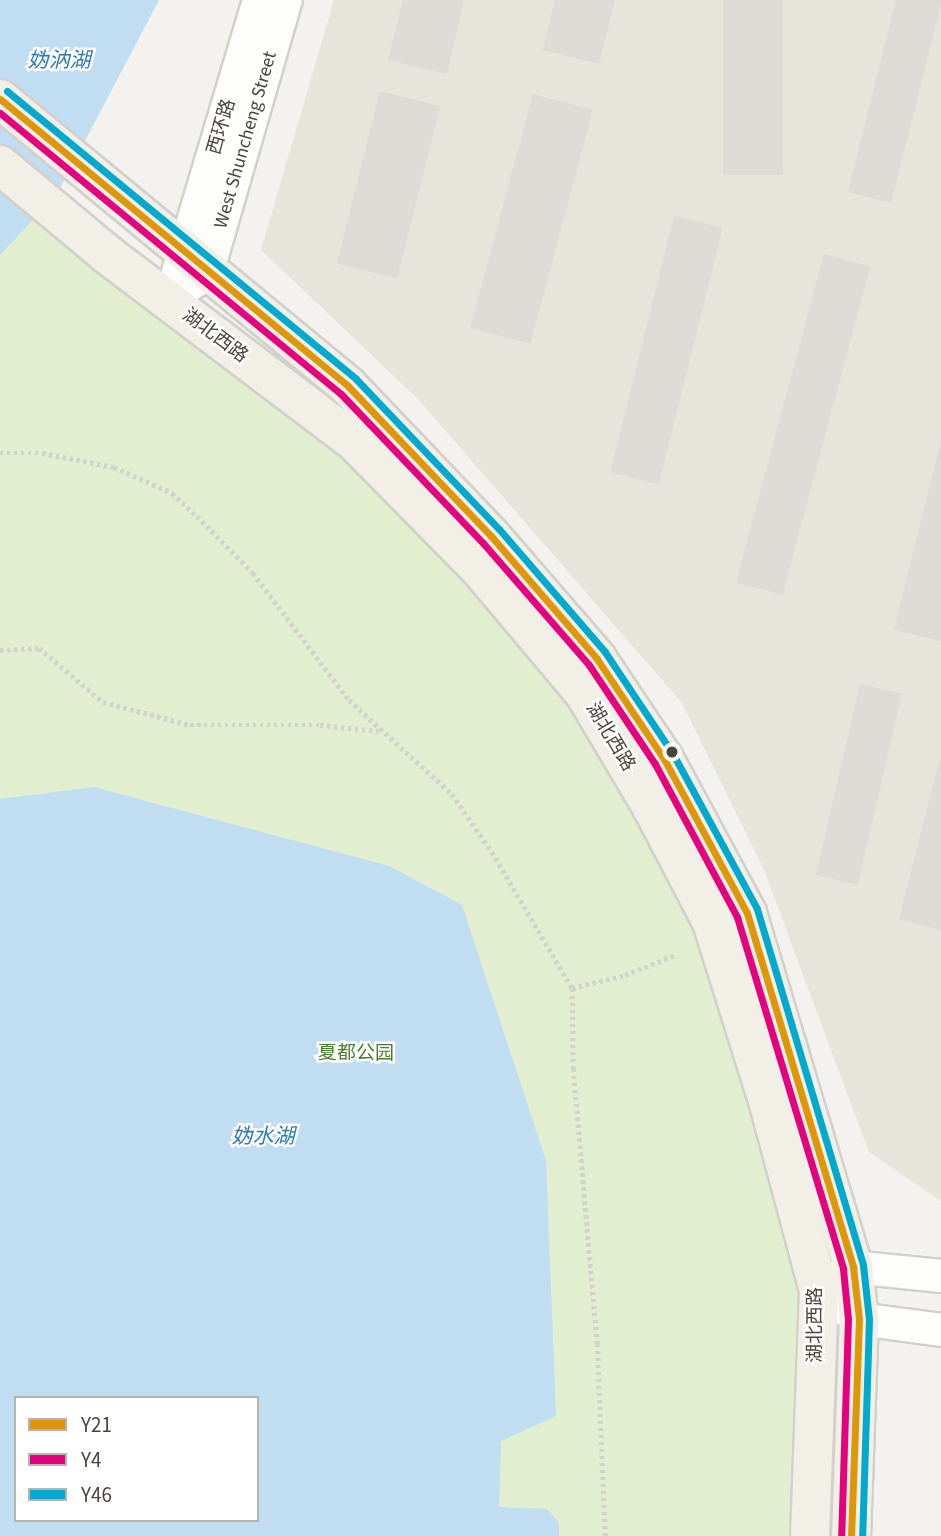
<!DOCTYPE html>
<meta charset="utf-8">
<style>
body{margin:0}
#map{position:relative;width:941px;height:1536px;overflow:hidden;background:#f4f2ee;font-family:"Source Sans 3","Noto Sans SC",sans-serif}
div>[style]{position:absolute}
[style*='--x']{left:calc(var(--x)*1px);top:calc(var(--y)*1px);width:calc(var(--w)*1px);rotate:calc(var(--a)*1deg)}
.residential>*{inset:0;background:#e7e4dc}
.green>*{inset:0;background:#e1eecf}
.water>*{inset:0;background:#c0ddf1}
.building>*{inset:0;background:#dedbd6;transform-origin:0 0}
.path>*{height:4.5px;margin-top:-2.25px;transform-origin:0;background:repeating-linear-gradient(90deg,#d3d2cc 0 3.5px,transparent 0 7px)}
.roads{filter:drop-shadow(2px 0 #d2d0cb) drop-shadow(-2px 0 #d2d0cb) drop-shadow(0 2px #d2d0cb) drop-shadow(0 -2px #d2d0cb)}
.minor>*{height:32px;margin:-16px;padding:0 16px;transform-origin:16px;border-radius:16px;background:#fdfdfc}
.major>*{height:38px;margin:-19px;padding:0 19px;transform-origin:19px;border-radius:19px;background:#f2efe6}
.bus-1>*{height:7px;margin:-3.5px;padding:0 3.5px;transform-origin:3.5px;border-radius:3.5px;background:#dd9709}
.bus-2>*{height:7px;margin:-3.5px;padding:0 3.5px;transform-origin:3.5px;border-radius:3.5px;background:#e5007d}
.bus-3>*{height:7px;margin:-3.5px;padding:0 3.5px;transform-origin:3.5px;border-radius:3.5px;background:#00a9ce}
.dots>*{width:19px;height:19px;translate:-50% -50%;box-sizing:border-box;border:4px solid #fff;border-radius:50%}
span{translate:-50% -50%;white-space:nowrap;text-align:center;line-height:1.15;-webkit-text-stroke:5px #fff;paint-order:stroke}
.street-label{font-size:19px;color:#4b4439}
.park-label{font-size:19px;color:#4a7f2a}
.water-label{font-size:21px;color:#2e7ab2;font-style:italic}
.legend{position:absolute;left:14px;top:1396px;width:245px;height:126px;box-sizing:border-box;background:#fff;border:2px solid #b7b4b0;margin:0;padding:9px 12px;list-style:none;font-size:21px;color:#4b4439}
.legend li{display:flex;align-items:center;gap:14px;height:35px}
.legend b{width:35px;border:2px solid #b7b4b0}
</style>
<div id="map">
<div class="residential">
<div style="clip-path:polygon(334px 0,941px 0,941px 1201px,869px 1152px,764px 870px,682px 703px,418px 399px,261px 250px)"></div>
</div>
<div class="green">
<div style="clip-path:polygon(evenodd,0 165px,353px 440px,473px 577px,570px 708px,638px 824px,692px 929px,762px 1109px,819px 1291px,810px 1536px,0 1536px,0 165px,16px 1398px,257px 1398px,257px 1520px,16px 1520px,16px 1398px)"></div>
</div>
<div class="water">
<div style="clip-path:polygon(0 0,159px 0,57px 194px,0 255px)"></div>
<div style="clip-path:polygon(evenodd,94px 787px,389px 866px,462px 905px,546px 1161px,556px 1416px,501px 1441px,499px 1507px,547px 1509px,559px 1523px,559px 1536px,0 1536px,0 799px,94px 787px,16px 1398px,257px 1398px,257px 1520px,16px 1520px,16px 1398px)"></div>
</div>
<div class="building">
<div style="clip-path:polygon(403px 0,464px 0,447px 74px,388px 60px)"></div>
<div style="clip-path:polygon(555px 0,615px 0,599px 64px,543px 50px)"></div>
<div style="left:723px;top:0;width:60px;height:175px"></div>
<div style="clip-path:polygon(896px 0,941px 0,941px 6px,891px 203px,848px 192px)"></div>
<div style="left:380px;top:91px;width:62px;height:178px;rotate:14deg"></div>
<div style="left:533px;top:94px;width:62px;height:242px;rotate:15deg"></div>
<div style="left:674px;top:216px;width:50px;height:264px;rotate:14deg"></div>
<div style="left:824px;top:254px;width:48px;height:340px;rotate:15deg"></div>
<div style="clip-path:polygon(941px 441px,941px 641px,894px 630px)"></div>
<div style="left:860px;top:684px;width:43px;height:196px;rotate:13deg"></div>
<div style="clip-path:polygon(940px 758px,941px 759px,941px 930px,899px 919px)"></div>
</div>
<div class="path">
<div style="--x:0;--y:453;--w:42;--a:0"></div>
<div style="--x:42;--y:453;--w:73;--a:11"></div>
<div style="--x:114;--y:467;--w:64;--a:24.1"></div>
<div style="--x:172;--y:493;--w:34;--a:43"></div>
<div style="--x:197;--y:516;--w:80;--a:45.5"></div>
<div style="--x:253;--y:573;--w:159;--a:52.9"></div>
<div style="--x:349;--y:700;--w:139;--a:42.4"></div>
<div style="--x:452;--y:794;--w:70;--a:55.4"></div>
<div style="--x:492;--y:852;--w:158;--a:59.5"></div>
<div style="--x:0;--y:650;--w:39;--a:-3"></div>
<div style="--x:39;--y:648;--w:84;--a:40.2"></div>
<div style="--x:103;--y:702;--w:90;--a:14.8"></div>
<div style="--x:190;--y:725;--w:130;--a:0"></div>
<div style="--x:320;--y:725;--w:59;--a:5.8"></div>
<div style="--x:605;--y:1536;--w:192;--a:-92.4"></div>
<div style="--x:597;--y:1344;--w:276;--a:-95"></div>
<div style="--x:573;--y:1069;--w:81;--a:-90.7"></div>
<div style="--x:572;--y:988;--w:55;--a:-13.8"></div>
<div style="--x:625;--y:975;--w:54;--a:-21.8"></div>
</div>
<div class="roads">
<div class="minor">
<div style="--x:178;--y:272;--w:284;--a:-73.4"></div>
<div style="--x:167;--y:300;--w:48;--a:-34"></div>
<div style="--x:207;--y:273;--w:284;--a:-73.9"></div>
<div style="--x:941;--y:1276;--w:88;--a:-174.2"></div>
<div style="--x:853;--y:1267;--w:42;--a:144.8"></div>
<div style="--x:819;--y:1291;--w:49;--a:35"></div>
<div style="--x:859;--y:1319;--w:83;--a:7.6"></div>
</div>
<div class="major">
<div style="--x:0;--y:99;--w:451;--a:39.5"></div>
<div style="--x:348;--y:386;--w:207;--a:46.4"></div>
<div style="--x:491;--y:536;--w:162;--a:49.2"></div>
<div style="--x:597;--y:659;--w:120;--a:56.2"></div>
<div style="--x:664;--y:759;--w:175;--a:61.7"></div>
<div style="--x:747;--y:913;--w:370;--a:73.3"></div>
<div style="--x:853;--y:1267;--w:52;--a:83.4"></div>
<div style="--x:859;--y:1319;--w:217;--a:92.1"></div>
<div style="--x:0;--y:165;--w:141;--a:39.8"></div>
<div style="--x:108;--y:255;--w:307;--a:37.1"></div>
<div style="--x:353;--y:440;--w:182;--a:45.4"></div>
<div style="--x:481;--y:570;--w:162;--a:50"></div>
<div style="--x:585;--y:694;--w:134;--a:59.4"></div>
<div style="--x:653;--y:809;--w:127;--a:62.4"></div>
<div style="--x:712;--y:922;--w:191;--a:72.6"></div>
<div style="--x:769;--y:1104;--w:194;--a:75"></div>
<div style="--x:819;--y:1291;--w:245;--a:92.1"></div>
</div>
</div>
<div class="bus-1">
<div style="--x:0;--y:99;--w:451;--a:39.5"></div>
<div style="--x:348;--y:386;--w:207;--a:46.4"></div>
<div style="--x:491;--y:536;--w:162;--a:49.2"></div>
<div style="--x:597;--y:659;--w:120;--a:56.2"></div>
<div style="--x:664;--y:759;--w:175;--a:61.7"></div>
<div style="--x:747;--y:913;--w:370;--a:73.3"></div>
<div style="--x:853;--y:1267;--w:52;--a:83.4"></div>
<div style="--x:859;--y:1319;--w:217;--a:92.1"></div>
</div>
<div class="bus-2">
<div style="--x:0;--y:113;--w:442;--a:39.5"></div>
<div style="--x:341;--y:394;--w:206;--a:46.4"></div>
<div style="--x:483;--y:543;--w:162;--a:49"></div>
<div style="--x:589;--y:665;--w:119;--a:56.3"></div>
<div style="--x:655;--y:764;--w:174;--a:61.8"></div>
<div style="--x:737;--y:917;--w:368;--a:73.2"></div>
<div style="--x:843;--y:1269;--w:50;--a:84.3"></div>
<div style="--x:848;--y:1319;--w:217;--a:91.8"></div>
</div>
<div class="bus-3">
<div style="--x:7;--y:91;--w:452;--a:39.5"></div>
<div style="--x:356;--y:379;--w:207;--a:46.4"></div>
<div style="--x:499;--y:529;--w:162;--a:49.2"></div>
<div style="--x:605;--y:652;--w:123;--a:56.3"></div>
<div style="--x:673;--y:754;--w:176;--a:61.5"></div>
<div style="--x:757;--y:909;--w:371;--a:73.4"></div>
<div style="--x:863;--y:1265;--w:54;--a:83.7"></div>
<div style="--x:869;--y:1319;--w:217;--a:91.8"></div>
</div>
<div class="dots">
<div style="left:672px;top:752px;background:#4b4439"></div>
</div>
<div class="street-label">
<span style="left:222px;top:127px;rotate:-74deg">西环路</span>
<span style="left:246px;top:140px;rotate:-74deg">West Shuncheng Street</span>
<span style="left:215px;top:336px;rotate:37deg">湖北西路</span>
<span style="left:610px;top:737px;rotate:59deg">湖北西路</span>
<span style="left:816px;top:1325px;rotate:-90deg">湖北西路</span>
</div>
<div class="park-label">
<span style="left:356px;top:1054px">夏都公园</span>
</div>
<div class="water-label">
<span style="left:59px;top:60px">妫汭湖</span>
<span style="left:263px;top:1136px">妫水湖</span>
</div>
<ul class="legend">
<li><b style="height:9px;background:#dd9709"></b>Y21</li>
<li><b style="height:9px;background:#e5007d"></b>Y4</li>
<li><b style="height:9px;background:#00a9ce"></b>Y46</li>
</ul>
</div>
